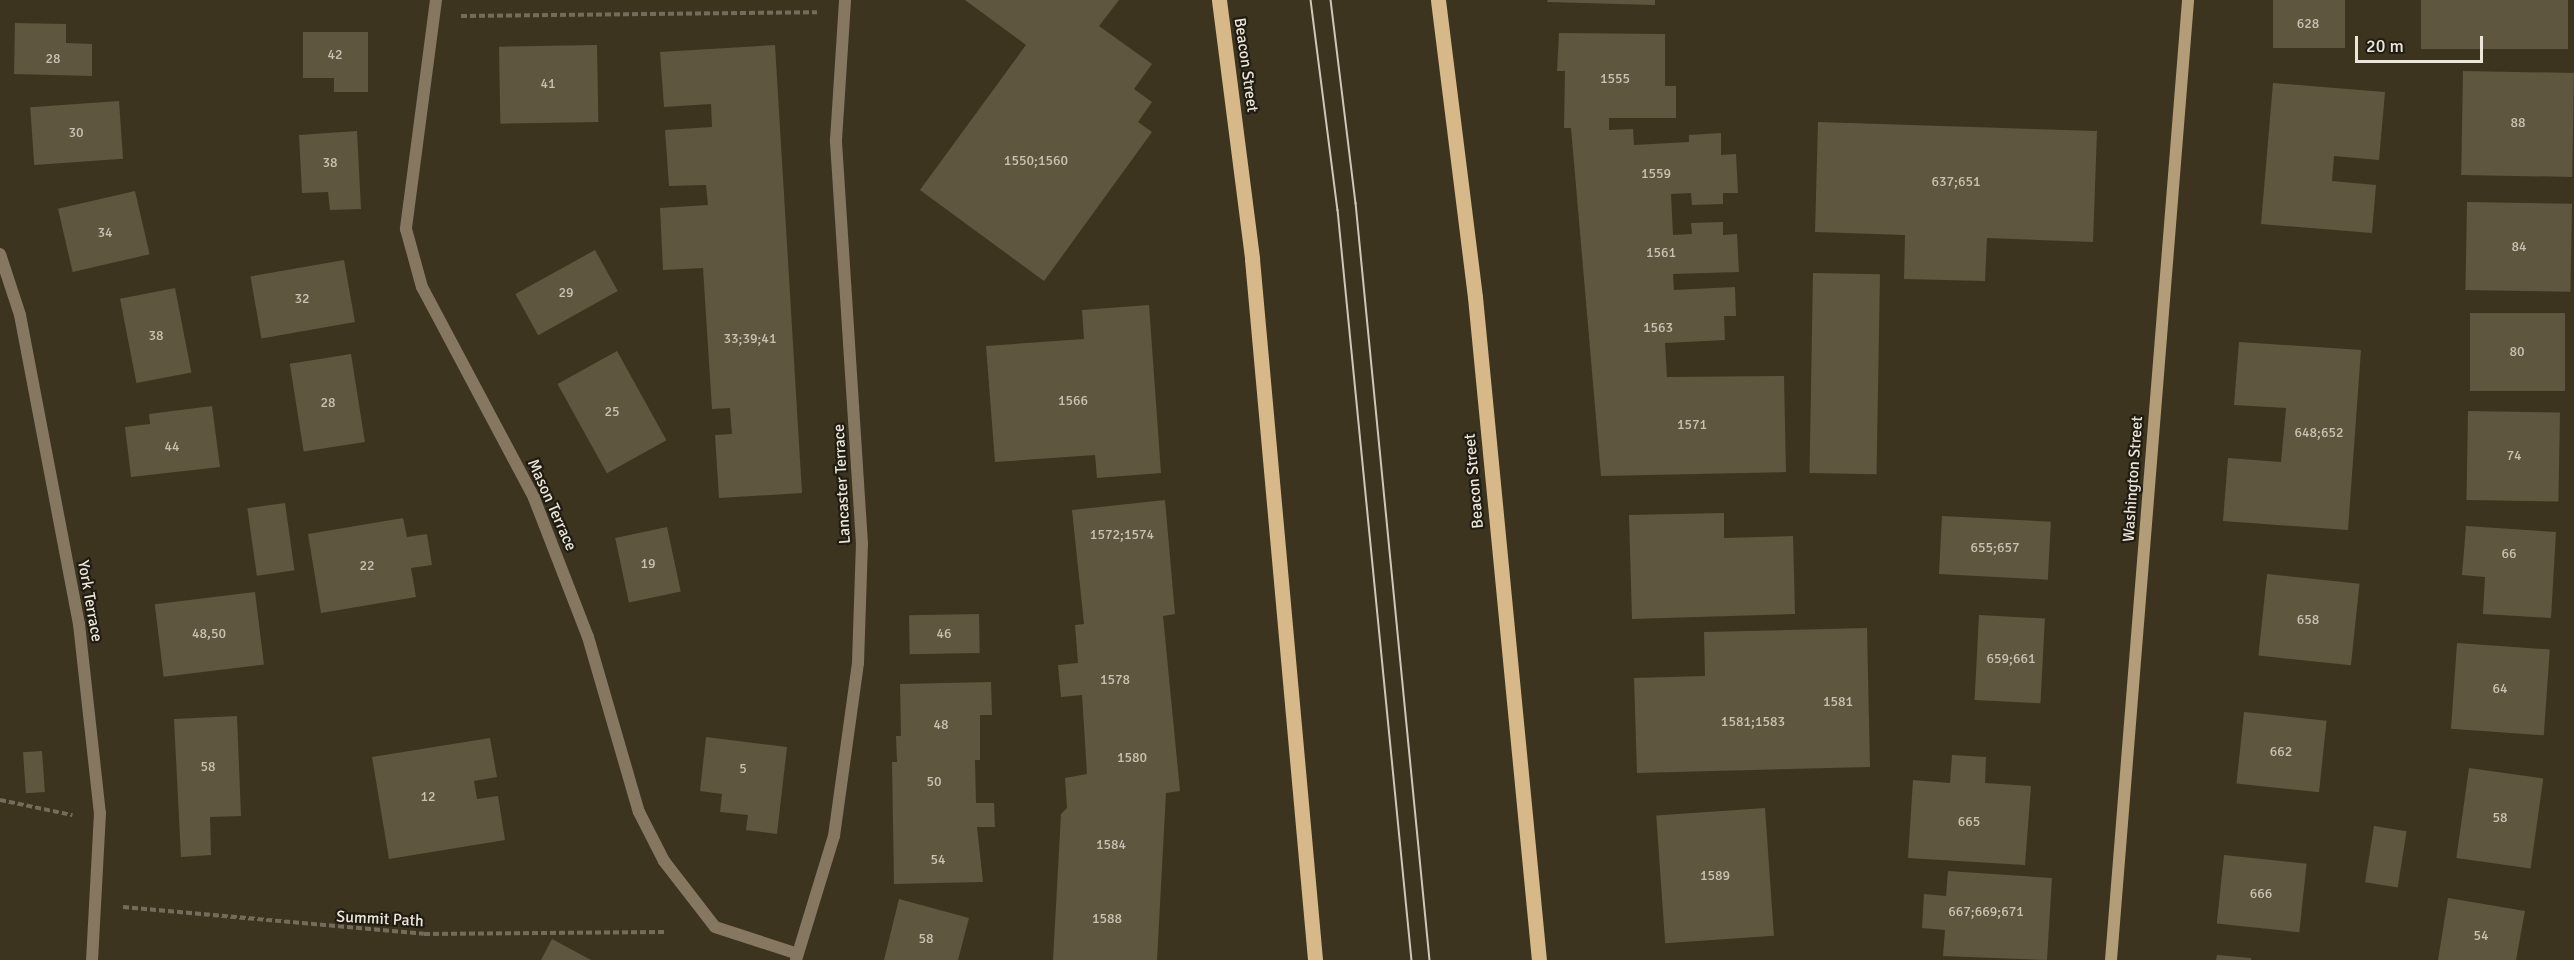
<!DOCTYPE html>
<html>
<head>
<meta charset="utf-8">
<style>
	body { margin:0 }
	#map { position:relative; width:2574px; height:960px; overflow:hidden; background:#3d341f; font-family:Signika,sans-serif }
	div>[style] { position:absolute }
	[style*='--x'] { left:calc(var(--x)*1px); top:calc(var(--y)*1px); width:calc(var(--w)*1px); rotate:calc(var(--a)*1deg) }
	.building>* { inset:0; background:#5f563f; transform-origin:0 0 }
	.path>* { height:4px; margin-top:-2px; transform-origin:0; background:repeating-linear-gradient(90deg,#746c5a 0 6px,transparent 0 9px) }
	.minor>* { height:12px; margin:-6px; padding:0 6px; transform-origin:6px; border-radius:6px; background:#867761 }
	.secondary>* { height:12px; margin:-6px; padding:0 6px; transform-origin:6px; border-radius:6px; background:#b39c78 }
	.primary>* { height:15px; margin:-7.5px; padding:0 7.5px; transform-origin:7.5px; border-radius:7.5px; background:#d6b889 }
	.tram>* { height:1.5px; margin:-0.75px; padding:0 0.75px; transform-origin:0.75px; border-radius:0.75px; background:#cfc8ba }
	span { translate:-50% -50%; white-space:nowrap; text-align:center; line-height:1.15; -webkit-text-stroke:4.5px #201c13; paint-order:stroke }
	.number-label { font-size:14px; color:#c9c2b2 }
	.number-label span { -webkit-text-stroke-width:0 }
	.street-label { font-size:16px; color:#ece6d9 }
	.scale { position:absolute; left:2355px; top:36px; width:128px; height:27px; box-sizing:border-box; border:3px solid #ece6d9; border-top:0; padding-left:8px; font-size:18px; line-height:21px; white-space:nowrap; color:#ece6d9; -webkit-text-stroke:4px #201c13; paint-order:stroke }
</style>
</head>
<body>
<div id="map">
	<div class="building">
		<div style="clip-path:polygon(965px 0,1119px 0,1099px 26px,1152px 64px,1134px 89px,1152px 102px,1138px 122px,1152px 132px,1044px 281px,920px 190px,1026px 45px)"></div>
		<div style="clip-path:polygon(1548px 0,1655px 0,1655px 5px,1547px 2px)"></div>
		<div style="left:2273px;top:0;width:72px;height:48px"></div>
		<div style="left:2421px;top:0;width:147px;height:49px"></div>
		<div style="clip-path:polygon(15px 23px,66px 24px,66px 43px,92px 44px,92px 76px,14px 74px)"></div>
		<div style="clip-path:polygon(303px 32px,368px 32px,368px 92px,334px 92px,334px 78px,303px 78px)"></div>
		<div style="clip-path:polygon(1559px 33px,1665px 34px,1665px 86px,1676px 86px,1676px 118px,1609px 118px,1609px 130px,1633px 129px,1634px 145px,1689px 142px,1689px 135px,1721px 133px,1721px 155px,1736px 154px,1738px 193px,1723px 193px,1723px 204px,1692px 205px,1691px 193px,1671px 194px,1673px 235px,1692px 234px,1691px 223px,1723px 222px,1723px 235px,1737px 234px,1739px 272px,1673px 274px,1674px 290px,1735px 287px,1736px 316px,1724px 316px,1725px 340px,1665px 343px,1667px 377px,1784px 376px,1786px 472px,1601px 476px,1571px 128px,1564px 128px,1565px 71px,1557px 71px)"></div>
		<div style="left:597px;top:45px;width:77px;height:98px;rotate:89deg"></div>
		<div style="clip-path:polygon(775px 45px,802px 493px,719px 498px,715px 435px,732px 434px,730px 408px,712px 409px,703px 268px,663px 270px,660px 208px,708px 205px,706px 185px,669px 186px,665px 130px,712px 127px,711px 104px,664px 107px,660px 52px)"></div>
		<div style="left:2463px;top:71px;width:111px;height:104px;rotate:1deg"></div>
		<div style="clip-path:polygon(2273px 83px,2385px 92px,2379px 160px,2334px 156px,2332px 181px,2376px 185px,2372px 233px,2261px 224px)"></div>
		<div style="left:119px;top:101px;width:58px;height:89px;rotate:86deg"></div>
		<div style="clip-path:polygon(1818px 122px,2097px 131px,2093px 242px,1987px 238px,1985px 281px,1904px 279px,1905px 235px,1815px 232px)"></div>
		<div style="clip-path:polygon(357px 131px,361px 209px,330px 210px,328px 192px,302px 193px,299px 135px)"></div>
		<div style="left:135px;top:191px;width:65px;height:79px;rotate:77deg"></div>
		<div style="left:2467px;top:202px;width:105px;height:88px;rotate:1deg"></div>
		<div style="left:595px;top:250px;width:47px;height:91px;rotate:61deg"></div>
		<div style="left:344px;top:260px;width:63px;height:95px;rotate:80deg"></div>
		<div style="left:1813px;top:273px;width:67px;height:200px;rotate:1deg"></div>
		<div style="left:175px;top:288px;width:86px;height:56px;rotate:79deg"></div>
		<div style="clip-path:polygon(1149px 305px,1161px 473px,1097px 478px,1095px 455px,995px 462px,986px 346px,1084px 339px,1082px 310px)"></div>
		<div style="left:2470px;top:313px;width:95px;height:78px"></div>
		<div style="clip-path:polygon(2239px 342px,2361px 350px,2348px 530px,2223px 521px,2228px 458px,2281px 462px,2286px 408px,2234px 405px)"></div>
		<div style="left:617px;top:351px;width:102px;height:68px;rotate:61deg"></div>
		<div style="left:351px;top:354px;width:89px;height:62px;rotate:81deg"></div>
		<div style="clip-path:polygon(212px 406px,220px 467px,131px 477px,125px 427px,150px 424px,149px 414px)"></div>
		<div style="left:2468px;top:411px;width:92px;height:89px;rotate:1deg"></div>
		<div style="clip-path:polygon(1165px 500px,1175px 614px,1163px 616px,1180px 791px,1166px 793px,1157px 960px,1053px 960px,1061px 814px,1067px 808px,1065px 778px,1087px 774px,1082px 695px,1061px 697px,1058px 665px,1078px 663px,1075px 625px,1084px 624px,1072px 510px)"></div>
		<div style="left:285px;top:503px;width:68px;height:38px;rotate:82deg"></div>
		<div style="clip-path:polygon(1724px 513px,1724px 538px,1793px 536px,1795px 614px,1632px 619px,1629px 515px)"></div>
		<div style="left:1942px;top:516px;width:109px;height:58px;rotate:3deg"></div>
		<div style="clip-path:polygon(403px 518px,407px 537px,427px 534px,432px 565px,411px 568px,416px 597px,321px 613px,308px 534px)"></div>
		<div style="clip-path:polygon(2466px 526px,2556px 532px,2551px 618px,2483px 614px,2485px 577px,2462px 575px)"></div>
		<div style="left:667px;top:527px;width:66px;height:53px;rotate:78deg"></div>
		<div style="left:2267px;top:574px;width:93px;height:82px;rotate:6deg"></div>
		<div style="left:255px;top:592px;width:73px;height:101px;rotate:83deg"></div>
		<div style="left:979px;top:614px;width:39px;height:70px;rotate:89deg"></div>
		<div style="left:1979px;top:615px;width:66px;height:85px;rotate:3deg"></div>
		<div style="clip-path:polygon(1867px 628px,1870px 767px,1637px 773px,1634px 678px,1705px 676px,1704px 632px)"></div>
		<div style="left:2457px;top:643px;width:93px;height:86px;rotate:4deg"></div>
		<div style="clip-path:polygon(991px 682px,992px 715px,980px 715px,980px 760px,975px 760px,976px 803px,994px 803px,995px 827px,977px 827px,983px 882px,894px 884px,892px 762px,897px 762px,896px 736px,901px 736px,900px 684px)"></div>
		<div style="left:2244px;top:712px;width:83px;height:72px;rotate:6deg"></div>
		<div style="clip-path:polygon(237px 716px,241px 816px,210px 817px,211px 855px,181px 857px,174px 719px)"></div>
		<div style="clip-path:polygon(706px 737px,787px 747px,777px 834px,746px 830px,748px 815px,720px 812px,722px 794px,700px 791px)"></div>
		<div style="clip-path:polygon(490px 738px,497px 777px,474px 781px,477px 799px,498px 796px,505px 840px,389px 859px,372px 757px)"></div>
		<div style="left:42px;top:751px;width:41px;height:19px;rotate:86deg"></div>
		<div style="clip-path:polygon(1952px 755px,1986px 757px,1985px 783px,2031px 786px,2025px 865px,1908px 858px,1913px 780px,1950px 783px)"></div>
		<div style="left:2469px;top:768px;width:75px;height:91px;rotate:8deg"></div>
		<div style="left:1765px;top:808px;width:128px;height:109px;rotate:86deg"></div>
		<div style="left:2374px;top:826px;width:33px;height:57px;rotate:9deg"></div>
		<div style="left:2224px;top:855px;width:83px;height:69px;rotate:6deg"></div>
		<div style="clip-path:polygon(1948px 871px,2052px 878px,2047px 960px,1943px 956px,1945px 930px,1922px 928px,1924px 894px,1946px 896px)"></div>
		<div style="clip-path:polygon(2448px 898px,2525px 911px,2516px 960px,2438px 960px)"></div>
		<div style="clip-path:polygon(899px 899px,969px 918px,958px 960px,884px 960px)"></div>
		<div style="clip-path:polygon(552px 939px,591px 960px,541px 960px)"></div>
		<div style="clip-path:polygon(2217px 955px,2251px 958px,2251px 960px,2216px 960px)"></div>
	</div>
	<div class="path">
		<div style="--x:461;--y:16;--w:356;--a:-0.6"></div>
		<div style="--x:0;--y:800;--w:74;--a:11.8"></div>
		<div style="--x:123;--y:907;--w:302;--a:5.1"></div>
		<div style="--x:424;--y:934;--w:241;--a:-0.5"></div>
	</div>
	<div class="minor">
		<div style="--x:436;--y:0;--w:231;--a:97.5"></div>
		<div style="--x:406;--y:229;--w:60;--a:74.6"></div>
		<div style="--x:422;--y:287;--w:239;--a:62"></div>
		<div style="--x:534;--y:498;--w:149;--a:68.8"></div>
		<div style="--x:588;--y:637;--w:182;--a:73.8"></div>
		<div style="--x:639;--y:812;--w:55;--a:63"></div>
		<div style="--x:664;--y:861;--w:83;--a:52.3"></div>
		<div style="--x:715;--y:927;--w:87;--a:18"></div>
		<div style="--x:0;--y:254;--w:64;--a:71.8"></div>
		<div style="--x:20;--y:315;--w:315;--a:79.2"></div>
		<div style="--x:79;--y:624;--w:190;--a:83.7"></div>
		<div style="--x:100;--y:813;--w:147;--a:93.1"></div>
		<div style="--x:796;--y:960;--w:130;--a:-73"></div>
		<div style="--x:834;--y:836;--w:175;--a:-82.1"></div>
		<div style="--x:858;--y:663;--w:119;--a:-88.1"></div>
		<div style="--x:862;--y:544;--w:405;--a:-93.7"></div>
		<div style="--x:836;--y:140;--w:140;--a:-86.3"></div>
	</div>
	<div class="secondary">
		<div style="--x:2111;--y:960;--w:963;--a:-85.41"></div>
	</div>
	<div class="primary">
		<div style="--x:1219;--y:0;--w:261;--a:82.7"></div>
		<div style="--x:1252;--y:259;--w:704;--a:84.86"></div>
		<div style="--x:1438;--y:0;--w:299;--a:82.9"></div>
		<div style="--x:1475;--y:297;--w:666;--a:84.49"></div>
	</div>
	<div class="tram">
		<div style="--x:1311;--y:0;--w:212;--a:82.7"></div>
		<div style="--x:1338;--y:210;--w:754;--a:84.37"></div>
		<div style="--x:1331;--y:0;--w:205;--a:83"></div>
		<div style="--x:1356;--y:203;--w:761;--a:84.42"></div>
	</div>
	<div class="number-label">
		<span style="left:2308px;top:24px">628</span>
		<span style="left:335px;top:55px">42</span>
		<span style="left:53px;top:59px">28</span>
		<span style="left:1615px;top:79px">1555</span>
		<span style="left:548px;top:84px">41</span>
		<span style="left:2518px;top:123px">88</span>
		<span style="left:76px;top:133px">30</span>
		<span style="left:1036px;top:161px">1550;1560</span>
		<span style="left:330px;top:163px">38</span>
		<span style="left:1656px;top:174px">1559</span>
		<span style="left:1956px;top:182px">637;651</span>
		<span style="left:105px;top:233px">34</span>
		<span style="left:2519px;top:247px">84</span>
		<span style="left:1661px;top:253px">1561</span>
		<span style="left:566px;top:293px">29</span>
		<span style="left:302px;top:299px">32</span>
		<span style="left:1658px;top:328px">1563</span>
		<span style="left:156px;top:336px">38</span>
		<span style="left:750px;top:339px">33;39;41</span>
		<span style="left:2517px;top:352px">80</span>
		<span style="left:1073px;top:401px">1566</span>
		<span style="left:328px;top:403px">28</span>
		<span style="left:612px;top:412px">25</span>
		<span style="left:1692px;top:425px">1571</span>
		<span style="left:2319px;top:433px">648;652</span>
		<span style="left:172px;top:447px">44</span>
		<span style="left:2514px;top:456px">74</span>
		<span style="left:1122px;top:535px">1572;1574</span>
		<span style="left:1995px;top:548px">655;657</span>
		<span style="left:2509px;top:554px">66</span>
		<span style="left:648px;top:564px">19</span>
		<span style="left:367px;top:566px">22</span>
		<span style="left:2308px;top:620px">658</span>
		<span style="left:209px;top:634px">48,50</span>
		<span style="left:944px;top:634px">46</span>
		<span style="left:2011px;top:659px">659;661</span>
		<span style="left:1115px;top:680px">1578</span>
		<span style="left:2500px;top:689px">64</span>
		<span style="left:1838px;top:702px">1581</span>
		<span style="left:1753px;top:722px">1581;1583</span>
		<span style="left:941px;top:725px">48</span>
		<span style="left:2281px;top:752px">662</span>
		<span style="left:1132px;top:758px">1580</span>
		<span style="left:208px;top:767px">58</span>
		<span style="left:743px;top:769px">5</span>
		<span style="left:934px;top:782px">50</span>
		<span style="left:428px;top:797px">12</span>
		<span style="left:2500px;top:818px">58</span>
		<span style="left:1969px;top:822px">665</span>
		<span style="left:1111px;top:845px">1584</span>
		<span style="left:938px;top:860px">54</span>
		<span style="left:1715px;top:876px">1589</span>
		<span style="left:2261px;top:894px">666</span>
		<span style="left:1986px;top:912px">667;669;671</span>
		<span style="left:1107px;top:919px">1588</span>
		<span style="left:2481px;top:936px">54</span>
		<span style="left:926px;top:939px">58</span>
	</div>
	<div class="street-label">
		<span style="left:1246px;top:65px;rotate:82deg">Beacon Street</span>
		<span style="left:2133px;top:479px;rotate:-86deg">Washington Street</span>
		<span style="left:1474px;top:481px;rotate:-95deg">Beacon Street</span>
		<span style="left:842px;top:484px;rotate:-93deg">Lancaster Terrace</span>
		<span style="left:552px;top:505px;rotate:66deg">Mason Terrace</span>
		<span style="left:90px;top:601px;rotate:80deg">York Terrace</span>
		<span style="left:380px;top:919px;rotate:3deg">Summit Path</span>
	</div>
	<div class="scale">20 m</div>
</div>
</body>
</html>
